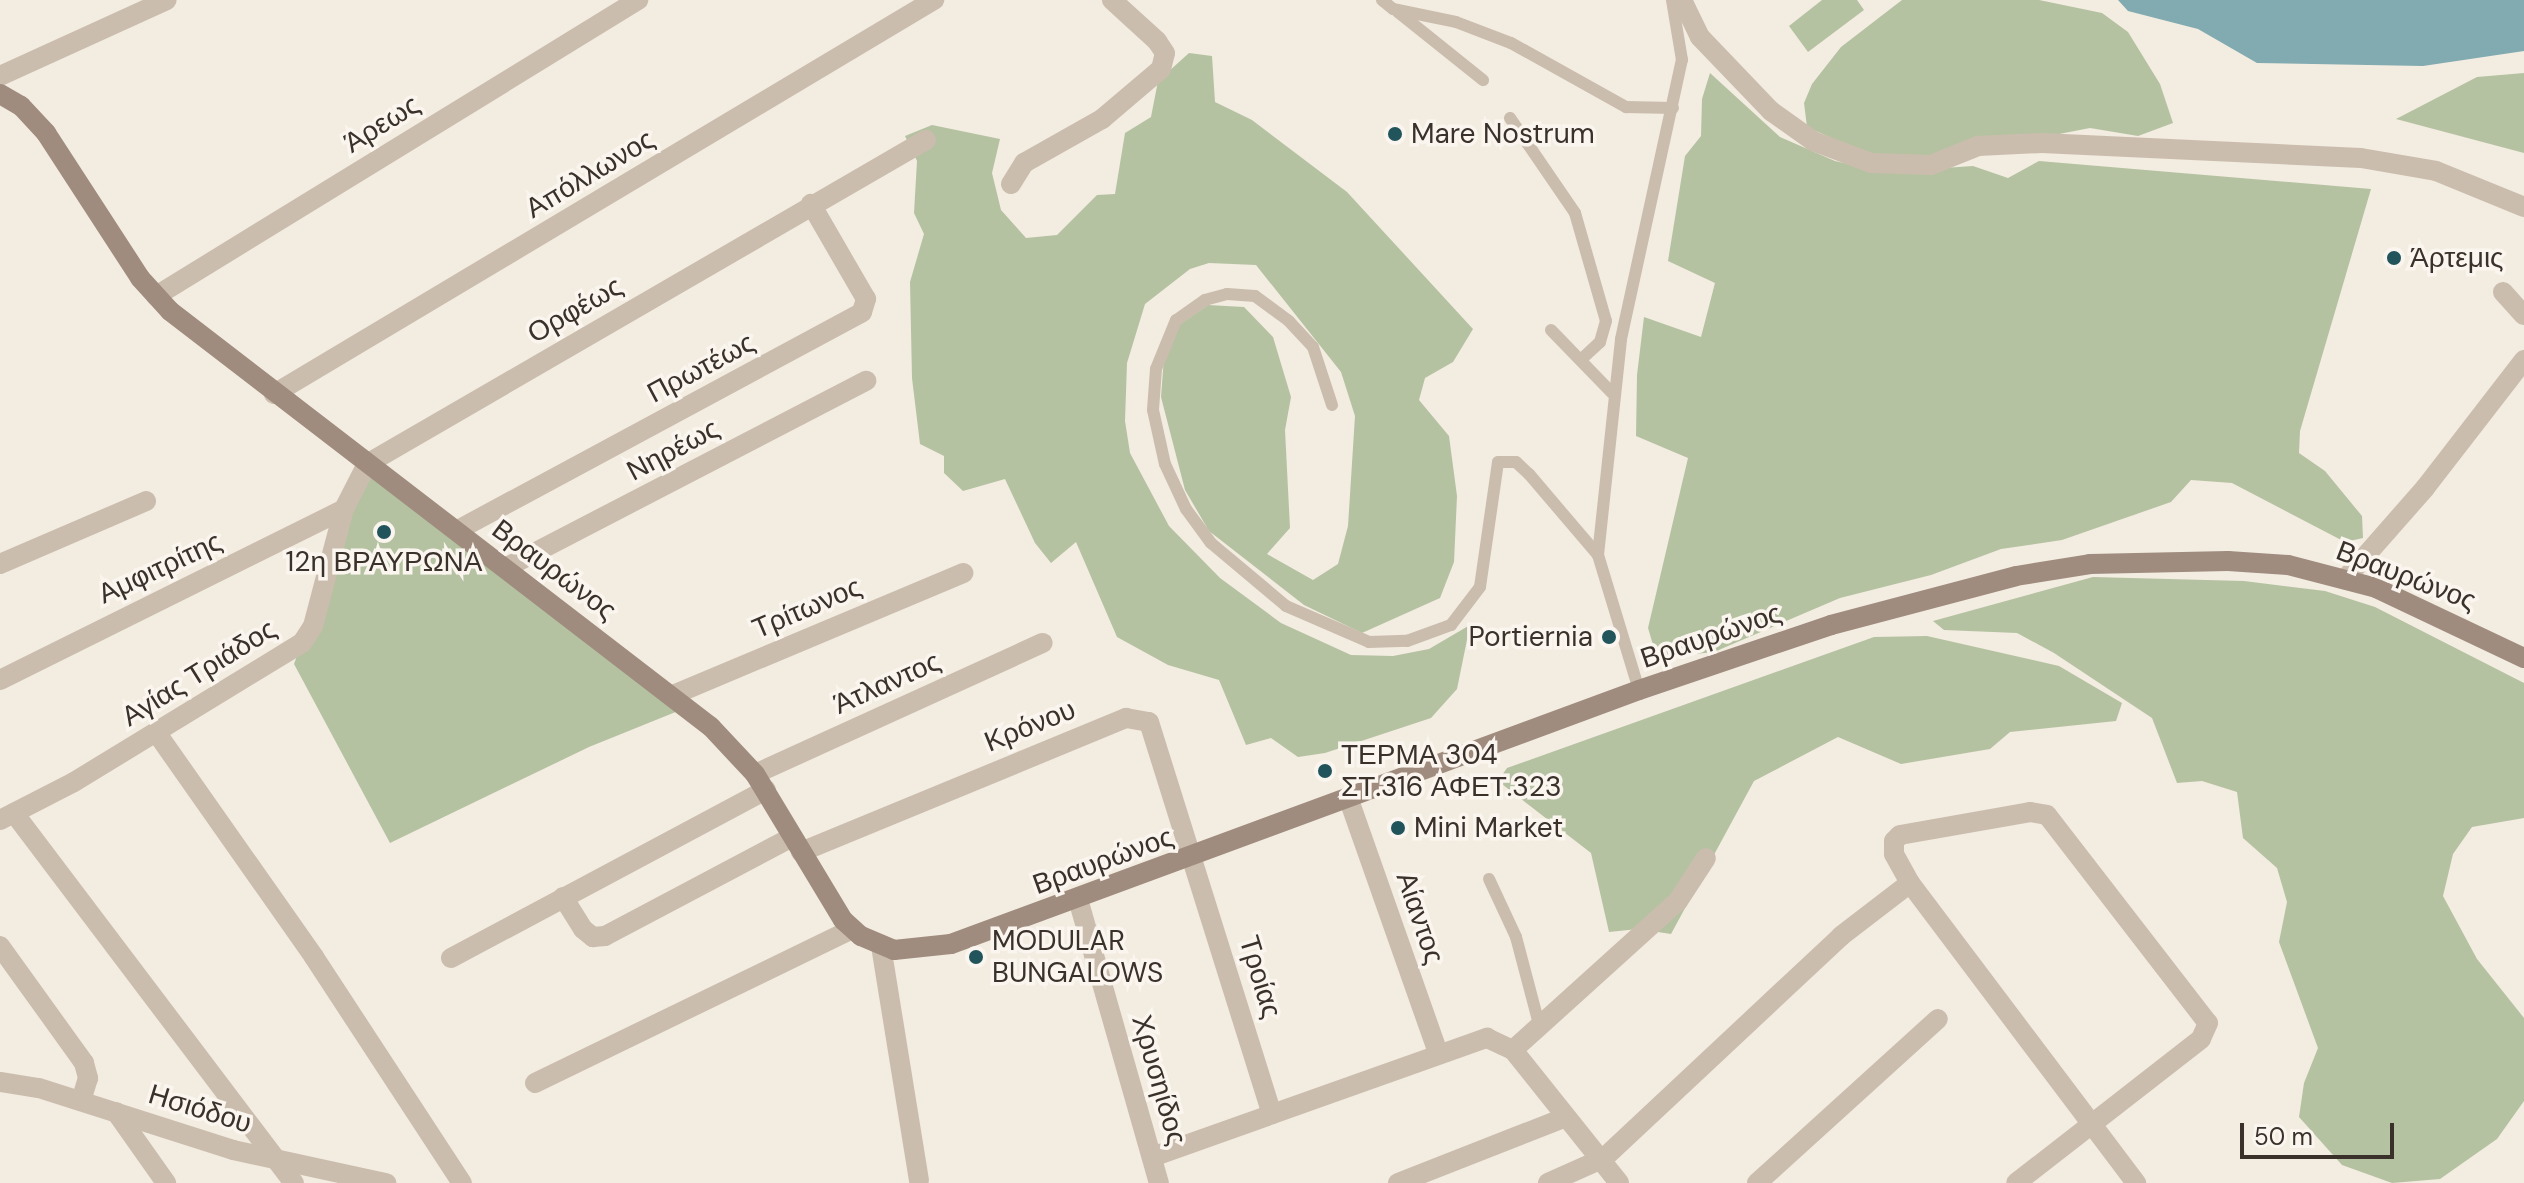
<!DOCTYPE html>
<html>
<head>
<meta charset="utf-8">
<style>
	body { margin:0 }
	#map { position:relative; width:2524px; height:1183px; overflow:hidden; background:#f3ece1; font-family:"DM Sans",sans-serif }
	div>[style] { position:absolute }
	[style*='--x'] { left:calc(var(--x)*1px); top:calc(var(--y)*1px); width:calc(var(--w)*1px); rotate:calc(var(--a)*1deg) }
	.green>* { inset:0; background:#b5c2a1 }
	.water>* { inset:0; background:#81abb0 }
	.lane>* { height:12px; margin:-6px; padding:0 6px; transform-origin:6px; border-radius:6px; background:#cbbdad }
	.street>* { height:20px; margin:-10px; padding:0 10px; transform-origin:10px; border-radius:10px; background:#cbbdad }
	.secondary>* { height:20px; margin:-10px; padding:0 10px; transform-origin:10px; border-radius:10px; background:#9f8c7e }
	.dots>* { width:22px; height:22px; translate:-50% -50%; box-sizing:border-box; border:4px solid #faf5ee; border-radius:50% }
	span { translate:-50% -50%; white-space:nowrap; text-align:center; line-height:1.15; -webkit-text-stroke:7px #faf5ee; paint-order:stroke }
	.street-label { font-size:28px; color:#3a312b }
	.poi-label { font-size:28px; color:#3a312b }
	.left { translate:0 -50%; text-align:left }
	.right { translate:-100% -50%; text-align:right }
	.scale { position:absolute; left:2240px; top:1123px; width:154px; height:36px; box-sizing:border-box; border:4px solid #3a312b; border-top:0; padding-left:10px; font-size:24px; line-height:28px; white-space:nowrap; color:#3a312b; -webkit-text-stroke:6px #faf5ee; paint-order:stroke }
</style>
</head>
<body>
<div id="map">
	<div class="green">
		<div style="clip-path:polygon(1822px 0,1857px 0,1864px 10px,1808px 52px,1789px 26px)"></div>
		<div style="clip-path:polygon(1902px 0,2039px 0,2102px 13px,2128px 32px,2160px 84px,2173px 123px,2138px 136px,2090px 128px,1931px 159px,1876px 158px,1807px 127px,1804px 103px,1812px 84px,1841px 47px)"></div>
		<div style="clip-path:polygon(1189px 53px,1212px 56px,1215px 102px,1252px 120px,1347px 192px,1473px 329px,1453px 362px,1425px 378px,1419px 400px,1449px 436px,1457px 496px,1454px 562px,1440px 598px,1362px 633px,1304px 605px,1209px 531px,1185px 490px,1161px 397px,1164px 357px,1179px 325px,1208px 305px,1244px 307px,1273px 337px,1291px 397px,1285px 430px,1290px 528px,1267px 554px,1313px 580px,1338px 564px,1348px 526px,1355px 416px,1341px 372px,1256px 265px,1209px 263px,1190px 269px,1145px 304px,1127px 363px,1125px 421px,1130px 453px,1169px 526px,1220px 578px,1281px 623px,1351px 655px,1393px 656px,1429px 649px,1470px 625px,1457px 689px,1431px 718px,1325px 753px,1298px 757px,1271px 738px,1246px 745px,1219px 680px,1168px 665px,1117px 637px,1076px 542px,1051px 563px,1035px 543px,1005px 479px,963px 491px,944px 473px,944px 456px,920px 444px,912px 378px,910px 282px,924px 234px,914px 213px,917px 161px,905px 136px,932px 125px,1000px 139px,992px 173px,1001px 210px,1026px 238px,1057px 235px,1097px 195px,1115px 194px,1125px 133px,1151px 117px,1158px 81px)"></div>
		<div style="clip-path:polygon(1710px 73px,1780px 137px,1835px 161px,1883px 172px,1973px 166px,2008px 178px,2039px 161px,2371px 189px,2300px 431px,2299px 453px,2325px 471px,2362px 516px,2363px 538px,2345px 542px,2232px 483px,2191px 480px,2171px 502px,2062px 540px,2001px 549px,1931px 575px,1840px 598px,1714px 652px,1657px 658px,1648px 628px,1688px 458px,1636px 436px,1637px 375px,1644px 317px,1701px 337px,1715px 283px,1668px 261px,1685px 156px,1701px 136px,1702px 99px)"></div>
		<div style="clip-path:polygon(2524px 73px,2524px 153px,2396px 119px,2477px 77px)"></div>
		<div style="clip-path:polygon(367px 464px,688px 707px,589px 747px,390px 843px,294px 664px)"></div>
		<div style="clip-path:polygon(2093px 577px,2244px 581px,2325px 591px,2375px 607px,2524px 683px,2524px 818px,2472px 827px,2453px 854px,2443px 896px,2477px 959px,2524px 1018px,2524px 1101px,2497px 1139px,2440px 1179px,2392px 1183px,2342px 1165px,2299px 1117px,2304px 1083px,2318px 1048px,2279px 942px,2287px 902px,2277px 868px,2243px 838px,2237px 792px,2202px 781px,2177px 783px,2152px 718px,2054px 653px,2017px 633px,1944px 630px,1933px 621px)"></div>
		<div style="clip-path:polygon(1927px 636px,2059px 666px,2122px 703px,2116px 721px,2010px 732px,1990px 749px,1901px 764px,1838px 737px,1754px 781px,1671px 934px,1638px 929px,1609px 932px,1591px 853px,1498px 781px,1507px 768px,1874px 637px)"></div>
	</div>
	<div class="water">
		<div style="clip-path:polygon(2118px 0,2524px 0,2524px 51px,2423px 66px,2257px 63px,2198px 29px,2128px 11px)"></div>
	</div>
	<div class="lane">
		<div style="--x:1382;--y:0;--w:14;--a:39"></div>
		<div style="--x:1393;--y:9;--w:64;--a:11.7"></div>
		<div style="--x:1456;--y:22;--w:59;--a:20.9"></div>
		<div style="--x:1511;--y:43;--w:132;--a:29.1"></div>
		<div style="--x:1626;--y:107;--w:47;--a:1.2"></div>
		<div style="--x:1398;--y:12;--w:109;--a:38.7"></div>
		<div style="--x:1510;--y:118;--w:115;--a:55.6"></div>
		<div style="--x:1575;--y:213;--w:112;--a:74"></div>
		<div style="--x:1606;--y:321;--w:22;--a:106"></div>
		<div style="--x:1600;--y:342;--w:26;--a:137"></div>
		<div style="--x:1551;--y:330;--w:88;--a:45.9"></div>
		<div style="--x:1332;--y:405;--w:61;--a:-108.1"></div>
		<div style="--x:1313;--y:347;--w:35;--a:-133"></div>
		<div style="--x:1289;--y:321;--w:42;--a:-143.7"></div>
		<div style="--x:1255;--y:296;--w:28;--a:-176"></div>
		<div style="--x:1227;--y:294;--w:23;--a:165"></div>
		<div style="--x:1205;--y:300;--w:35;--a:145"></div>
		<div style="--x:1176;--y:320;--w:53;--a:112.2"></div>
		<div style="--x:1156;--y:369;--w:41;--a:94.2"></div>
		<div style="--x:1153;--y:410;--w:55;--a:77.5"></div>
		<div style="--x:1165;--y:464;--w:50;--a:65"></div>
		<div style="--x:1186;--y:509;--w:42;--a:53.7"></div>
		<div style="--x:1211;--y:543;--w:98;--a:40"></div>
		<div style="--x:1286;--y:606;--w:90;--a:23.4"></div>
		<div style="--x:1369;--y:642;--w:38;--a:-2"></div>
		<div style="--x:1407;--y:641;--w:47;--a:-20"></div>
		<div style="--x:1451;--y:625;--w:48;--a:-52.7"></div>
		<div style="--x:1480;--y:587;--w:126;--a:-81.8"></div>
		<div style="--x:1498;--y:462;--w:18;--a:0"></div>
		<div style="--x:1516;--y:462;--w:18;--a:43"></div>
		<div style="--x:1529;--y:474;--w:106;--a:49.6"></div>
		<div style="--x:1639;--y:690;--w:141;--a:-106.9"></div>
		<div style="--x:1598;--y:555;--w:217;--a:-83.9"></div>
		<div style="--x:1621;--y:339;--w:286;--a:-77.7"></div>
		<div style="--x:1682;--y:60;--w:61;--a:-99.5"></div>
		<div style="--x:1489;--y:879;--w:64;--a:65"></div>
		<div style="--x:1516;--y:937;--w:90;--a:75.2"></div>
	</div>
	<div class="street">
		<div style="--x:1682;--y:0;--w:41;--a:64.1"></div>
		<div style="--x:1700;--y:37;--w:103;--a:46.2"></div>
		<div style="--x:1771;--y:111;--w:52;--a:35.5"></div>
		<div style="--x:1813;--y:141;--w:62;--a:20.8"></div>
		<div style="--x:1871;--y:163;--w:60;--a:1.9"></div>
		<div style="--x:1931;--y:165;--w:51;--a:-22"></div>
		<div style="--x:1978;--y:146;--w:64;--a:-2.7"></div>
		<div style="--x:2042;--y:143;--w:319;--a:2.7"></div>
		<div style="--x:2361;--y:158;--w:76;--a:9.8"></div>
		<div style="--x:2436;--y:171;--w:95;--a:22.2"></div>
		<div style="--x:0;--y:76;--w:183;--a:-24.5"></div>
		<div style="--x:1011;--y:184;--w:25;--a:-58"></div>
		<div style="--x:1024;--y:163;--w:90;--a:-29.4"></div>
		<div style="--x:1102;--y:119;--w:77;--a:-40.3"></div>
		<div style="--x:1161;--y:69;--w:16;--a:-76"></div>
		<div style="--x:1165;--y:53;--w:14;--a:-124"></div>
		<div style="--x:1157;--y:41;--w:61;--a:-137.7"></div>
		<div style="--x:2503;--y:292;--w:31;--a:48"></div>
		<div style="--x:156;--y:296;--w:566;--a:-31.55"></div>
		<div style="--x:274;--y:394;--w:769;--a:-30.84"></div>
		<div style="--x:456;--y:531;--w:461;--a:-28.3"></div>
		<div style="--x:862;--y:312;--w:14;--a:-73"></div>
		<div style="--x:866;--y:299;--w:110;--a:-120.1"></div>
		<div style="--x:0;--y:564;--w:159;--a:-23.3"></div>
		<div style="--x:505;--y:568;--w:407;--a:-27.4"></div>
		<div style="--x:2346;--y:578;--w:120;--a:-48.7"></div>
		<div style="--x:2425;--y:488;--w:162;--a:-52.3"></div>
		<div style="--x:0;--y:680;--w:384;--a:-26.4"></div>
		<div style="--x:673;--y:695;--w:315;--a:-22.8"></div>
		<div style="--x:156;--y:732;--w:275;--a:54.9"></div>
		<div style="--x:314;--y:957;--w:270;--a:56.8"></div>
		<div style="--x:755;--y:774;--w:316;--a:-24.5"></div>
		<div style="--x:1349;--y:800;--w:268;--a:70.6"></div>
		<div style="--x:14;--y:813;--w:464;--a:52.9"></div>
		<div style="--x:0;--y:820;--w:83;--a:-27.2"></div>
		<div style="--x:74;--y:782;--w:267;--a:-31.4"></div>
		<div style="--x:302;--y:643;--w:20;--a:-57"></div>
		<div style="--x:313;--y:626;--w:121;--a:-75.2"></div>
		<div style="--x:344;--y:509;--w:51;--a:-62.9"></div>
		<div style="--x:367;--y:464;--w:646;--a:-30.1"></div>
		<div style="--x:801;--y:852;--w:352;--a:-22.4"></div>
		<div style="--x:1126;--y:718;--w:23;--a:10"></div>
		<div style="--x:1149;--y:722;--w:411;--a:72.6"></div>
		<div style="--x:1910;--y:883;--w:33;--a:-119"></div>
		<div style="--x:1894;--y:854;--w:13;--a:-90"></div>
		<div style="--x:1894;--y:841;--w:8;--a:-45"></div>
		<div style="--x:1900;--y:835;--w:132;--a:-10"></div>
		<div style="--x:2030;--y:812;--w:17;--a:10"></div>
		<div style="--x:2047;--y:815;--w:263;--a:52.3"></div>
		<div style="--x:2208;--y:1023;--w:17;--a:114"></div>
		<div style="--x:2201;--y:1039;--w:234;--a:142.1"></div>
		<div style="--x:563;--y:897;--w:38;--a:58"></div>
		<div style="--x:583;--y:929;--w:13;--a:39"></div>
		<div style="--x:593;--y:937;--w:12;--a:-5"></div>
		<div style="--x:605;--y:936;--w:212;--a:-27.9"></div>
		<div style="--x:1078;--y:899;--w:295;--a:74.1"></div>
		<div style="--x:0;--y:946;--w:144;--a:54.3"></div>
		<div style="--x:84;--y:1063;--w:16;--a:75"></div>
		<div style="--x:88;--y:1078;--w:24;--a:107"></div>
		<div style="--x:881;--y:946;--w:237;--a:80.8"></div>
		<div style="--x:451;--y:958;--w:357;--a:-28.1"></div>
		<div style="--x:1513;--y:1050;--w:222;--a:-42.1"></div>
		<div style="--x:1678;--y:901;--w:51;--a:-56.9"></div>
		<div style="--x:0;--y:1082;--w:39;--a:9"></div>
		<div style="--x:39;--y:1088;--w:204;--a:17.7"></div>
		<div style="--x:233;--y:1150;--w:157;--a:12.2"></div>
		<div style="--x:535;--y:1083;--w:352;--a:-25.9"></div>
		<div style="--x:116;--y:1112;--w:87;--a:54.8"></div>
		<div style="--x:1152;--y:1157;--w:356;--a:-19.6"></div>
		<div style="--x:1487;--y:1038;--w:29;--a:25"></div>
		<div style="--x:1513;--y:1050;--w:170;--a:51.4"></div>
		<div style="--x:1398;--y:1183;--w:178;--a:-21.4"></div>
		<div style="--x:1548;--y:1183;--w:61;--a:-24.1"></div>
		<div style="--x:1604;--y:1158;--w:325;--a:-43.1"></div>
		<div style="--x:1841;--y:936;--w:87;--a:-37.5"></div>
		<div style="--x:1910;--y:883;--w:376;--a:53"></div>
		<div style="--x:1757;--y:1183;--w:244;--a:-42.2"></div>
	</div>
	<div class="secondary">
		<div style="--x:0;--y:94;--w:24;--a:30"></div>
		<div style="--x:21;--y:106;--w:37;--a:47"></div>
		<div style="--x:46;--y:133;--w:173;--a:57"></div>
		<div style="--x:140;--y:278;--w:45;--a:47.7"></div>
		<div style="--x:170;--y:311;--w:682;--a:37.56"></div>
		<div style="--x:711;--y:727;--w:64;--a:46.9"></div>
		<div style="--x:755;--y:774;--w:170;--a:58.9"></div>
		<div style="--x:843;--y:920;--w:24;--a:42"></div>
		<div style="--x:861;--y:936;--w:36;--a:23"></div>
		<div style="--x:894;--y:950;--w:57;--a:-6"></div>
		<div style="--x:951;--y:944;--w:733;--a:-20.26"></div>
		<div style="--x:1639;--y:690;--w:203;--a:-18.7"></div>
		<div style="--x:1831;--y:625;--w:191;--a:-14.8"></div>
		<div style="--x:2016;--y:576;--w:75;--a:-9.2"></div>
		<div style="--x:2090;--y:564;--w:138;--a:-1.2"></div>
		<div style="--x:2228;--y:561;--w:60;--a:3.8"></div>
		<div style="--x:2288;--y:565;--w:91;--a:14.6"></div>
		<div style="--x:2376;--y:588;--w:164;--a:25.3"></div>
	</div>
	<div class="dots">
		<div style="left:1395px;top:134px;background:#21545b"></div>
		<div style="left:2394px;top:258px;background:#21545b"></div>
		<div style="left:384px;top:532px;background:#21545b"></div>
		<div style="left:1609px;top:637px;background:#21545b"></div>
		<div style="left:1325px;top:771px;background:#21545b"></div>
		<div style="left:1398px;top:828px;background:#21545b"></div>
		<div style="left:976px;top:957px;background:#21545b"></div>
	</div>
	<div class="street-label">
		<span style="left:382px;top:124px;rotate:-32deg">Άρεως</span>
		<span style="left:590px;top:174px;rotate:-31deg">Απόλλωνος</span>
		<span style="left:575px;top:310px;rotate:-30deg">Ορφέως</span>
		<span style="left:701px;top:368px;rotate:-28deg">Πρωτέως</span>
		<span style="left:673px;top:450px;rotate:-28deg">Νηρέως</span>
		<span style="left:160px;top:568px;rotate:-25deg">Αμφιτρίτης</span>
		<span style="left:554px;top:570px;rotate:37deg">Βραυρώνος</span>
		<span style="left:2406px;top:576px;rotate:21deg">Βραυρώνος</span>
		<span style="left:807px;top:608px;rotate:-23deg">Τρίτωνος</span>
		<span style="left:1711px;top:636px;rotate:-19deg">Βραυρώνος</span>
		<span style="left:199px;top:673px;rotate:-32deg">Αγίας Τριάδος</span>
		<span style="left:887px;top:683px;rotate:-24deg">Άτλαντος</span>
		<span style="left:1030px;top:726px;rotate:-22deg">Κρόνου</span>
		<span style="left:1103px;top:861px;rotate:-20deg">Βραυρώνος</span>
		<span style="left:1420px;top:918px;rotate:71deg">Αίαντος</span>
		<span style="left:1260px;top:977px;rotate:73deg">Τροίας</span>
		<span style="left:1159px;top:1080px;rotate:74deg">Χρυσηίδος</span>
		<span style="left:200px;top:1109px;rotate:17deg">Ησιόδου</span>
	</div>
	<div class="poi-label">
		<span class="left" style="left:1411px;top:134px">Mare Nostrum</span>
		<span class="left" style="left:2410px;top:258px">Άρτεμις</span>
		<span style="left:384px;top:562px">12η ΒΡΑΥΡΩΝΑ</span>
		<span class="right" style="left:1593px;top:637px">Portiernia</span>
		<span class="left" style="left:1341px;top:771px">ΤΕΡΜΑ 304<br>ΣΤ.316 ΑΦΕΤ.323</span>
		<span class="left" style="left:1414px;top:828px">Mini Market</span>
		<span class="left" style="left:992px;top:957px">MODULAR<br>BUNGALOWS</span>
	</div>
	<div class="scale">50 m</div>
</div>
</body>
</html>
